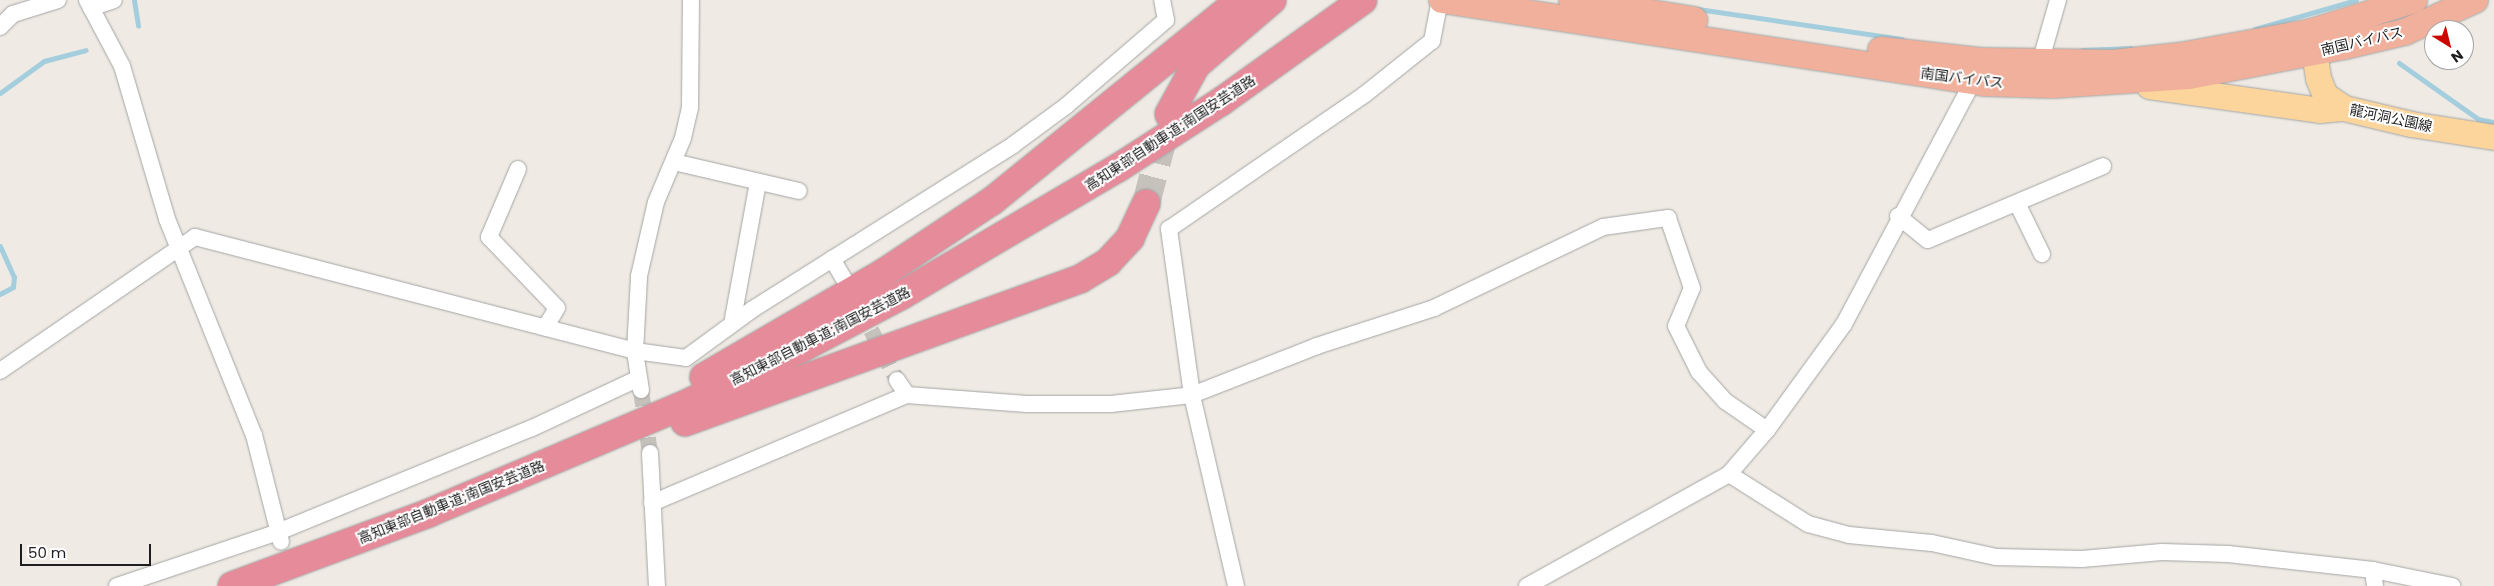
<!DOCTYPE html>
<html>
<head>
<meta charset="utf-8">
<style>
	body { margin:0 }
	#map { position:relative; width:2494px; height:586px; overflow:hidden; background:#efebe4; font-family:Poppins,"Noto Sans JP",sans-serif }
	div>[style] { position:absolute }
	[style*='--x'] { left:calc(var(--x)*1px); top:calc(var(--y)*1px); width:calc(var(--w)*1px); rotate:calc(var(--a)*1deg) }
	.stream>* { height:5px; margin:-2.5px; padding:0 2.5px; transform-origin:2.5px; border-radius:2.5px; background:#a4cedd }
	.minor-tunnel>* { height:16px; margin-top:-8px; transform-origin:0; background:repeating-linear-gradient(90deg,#c5c2bc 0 16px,transparent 0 24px) }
	.motorway-tunnel>* { height:28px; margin-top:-14px; transform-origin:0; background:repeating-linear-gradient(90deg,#c5c2bc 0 28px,transparent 0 42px) }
	.roads { filter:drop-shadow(0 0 1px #a5a5a5) drop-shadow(0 0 1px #a5a5a5) }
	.minor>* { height:16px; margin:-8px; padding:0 8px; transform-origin:8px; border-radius:8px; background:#fff }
	.primary>* { height:25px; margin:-12.5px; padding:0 12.5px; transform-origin:12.5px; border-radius:12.5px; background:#fcd59c }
	.trunk>* { height:26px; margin:-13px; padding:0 13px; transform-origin:13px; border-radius:13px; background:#f1b09b }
	.motorway>* { height:28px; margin:-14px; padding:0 14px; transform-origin:14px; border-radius:14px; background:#e68b9a }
	span { translate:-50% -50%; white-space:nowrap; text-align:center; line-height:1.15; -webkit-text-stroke:4px #fff; paint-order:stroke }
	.street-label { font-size:14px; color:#1e1e1e }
	.north { position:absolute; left:2424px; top:20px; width:50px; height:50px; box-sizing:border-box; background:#fff; border:1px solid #a5a5a5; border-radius:50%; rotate:144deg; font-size:14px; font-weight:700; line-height:20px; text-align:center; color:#1e1e1e }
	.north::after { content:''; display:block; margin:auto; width:18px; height:22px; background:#cb0500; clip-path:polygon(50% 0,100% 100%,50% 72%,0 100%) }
	.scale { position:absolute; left:20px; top:544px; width:131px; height:22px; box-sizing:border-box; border:2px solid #1e1e1e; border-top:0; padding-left:6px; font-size:15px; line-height:18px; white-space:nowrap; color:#1e1e1e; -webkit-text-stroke:4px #fff; paint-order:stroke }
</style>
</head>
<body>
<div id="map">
	<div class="stream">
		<div style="--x:134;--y:0;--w:26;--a:81"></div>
		<div style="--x:1698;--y:9;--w:206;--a:8.4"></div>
		<div style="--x:2255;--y:29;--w:105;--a:-16"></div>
		<div style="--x:2082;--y:50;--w:49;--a:-2.3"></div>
		<div style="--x:2399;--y:63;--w:97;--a:35.3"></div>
		<div style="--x:2478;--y:119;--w:16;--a:11"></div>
		<div style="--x:0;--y:93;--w:54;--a:-36"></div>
		<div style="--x:44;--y:61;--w:43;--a:-14.7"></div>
		<div style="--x:0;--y:246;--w:34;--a:66"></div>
		<div style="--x:14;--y:277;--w:10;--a:96"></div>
		<div style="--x:13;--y:287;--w:15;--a:152"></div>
	</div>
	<div class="minor-tunnel">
		<div style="--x:860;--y:309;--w:80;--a:62.5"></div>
		<div style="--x:641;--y:390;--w:64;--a:81.9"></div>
	</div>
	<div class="motorway-tunnel">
		<div style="--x:1146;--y:204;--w:84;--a:-75.5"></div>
	</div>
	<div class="roads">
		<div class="minor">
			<div style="--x:87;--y:0;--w:75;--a:62.1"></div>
			<div style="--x:122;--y:66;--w:159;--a:73.6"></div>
			<div style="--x:167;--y:219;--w:233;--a:68.1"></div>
			<div style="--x:254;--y:435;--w:110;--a:75.8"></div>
			<div style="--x:91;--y:8;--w:24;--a:-19"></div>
			<div style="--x:0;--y:27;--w:18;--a:-45"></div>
			<div style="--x:13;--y:14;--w:47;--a:-17.3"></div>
			<div style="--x:2040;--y:63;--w:66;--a:-74.1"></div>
			<div style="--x:674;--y:162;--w:128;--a:13.1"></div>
			<div style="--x:518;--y:169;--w:74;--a:113.1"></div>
			<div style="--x:489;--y:237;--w:98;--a:46.2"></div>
			<div style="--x:557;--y:308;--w:23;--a:121"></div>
			<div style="--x:2017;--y:203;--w:57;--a:63.9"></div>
			<div style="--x:1898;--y:216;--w:38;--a:39"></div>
			<div style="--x:1928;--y:240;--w:190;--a:-22.9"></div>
			<div style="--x:832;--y:259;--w:23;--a:59"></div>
			<div style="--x:732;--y:324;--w:144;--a:-79.6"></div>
			<div style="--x:0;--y:371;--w:237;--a:-34.5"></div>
			<div style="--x:195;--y:237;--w:455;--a:14.5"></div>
			<div style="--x:635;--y:351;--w:51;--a:7.8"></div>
			<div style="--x:686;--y:358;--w:83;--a:-36.2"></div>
			<div style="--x:753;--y:309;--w:307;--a:-32.2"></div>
			<div style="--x:1013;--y:145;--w:66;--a:-36.3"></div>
			<div style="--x:1066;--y:106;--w:132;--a:-40.7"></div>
			<div style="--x:1166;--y:20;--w:20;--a:-101"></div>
			<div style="--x:897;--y:380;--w:18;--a:56"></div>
			<div style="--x:641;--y:390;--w:39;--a:-99"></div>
			<div style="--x:635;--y:351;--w:75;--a:-86.9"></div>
			<div style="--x:639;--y:276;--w:76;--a:-77.1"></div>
			<div style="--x:656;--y:202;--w:69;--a:-67.1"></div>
			<div style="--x:683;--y:138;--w:31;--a:-77"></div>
			<div style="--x:690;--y:108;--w:108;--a:-89.5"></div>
			<div style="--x:650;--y:453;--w:133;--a:87"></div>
			<div style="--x:1729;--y:474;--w:93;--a:32.3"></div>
			<div style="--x:1808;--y:524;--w:42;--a:15"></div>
			<div style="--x:1849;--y:535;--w:83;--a:5.5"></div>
			<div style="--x:1932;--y:543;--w:66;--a:12.3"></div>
			<div style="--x:1996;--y:557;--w:86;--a:1.3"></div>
			<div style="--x:2082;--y:559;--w:80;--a:-5"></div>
			<div style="--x:2162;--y:552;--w:66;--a:1.7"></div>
			<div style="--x:2228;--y:554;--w:146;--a:6.3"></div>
			<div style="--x:2373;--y:570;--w:81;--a:11.4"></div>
			<div style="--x:652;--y:503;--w:277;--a:-23"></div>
			<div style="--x:907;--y:395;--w:120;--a:4.3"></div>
			<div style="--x:1027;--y:404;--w:84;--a:0"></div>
			<div style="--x:1111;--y:404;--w:81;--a:-6.3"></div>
			<div style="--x:1192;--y:395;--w:134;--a:-21.4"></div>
			<div style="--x:1317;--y:346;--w:123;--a:-18"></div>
			<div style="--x:1434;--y:308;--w:187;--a:-25.6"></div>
			<div style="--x:1603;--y:227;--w:66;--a:-7.9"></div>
			<div style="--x:1668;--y:218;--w:74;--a:71.1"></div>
			<div style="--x:1692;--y:288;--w:41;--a:112.8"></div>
			<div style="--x:1676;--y:326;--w:51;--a:63.4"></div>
			<div style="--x:1699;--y:372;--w:39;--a:48"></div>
			<div style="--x:1725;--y:401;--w:51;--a:34.6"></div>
			<div style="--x:2373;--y:570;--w:16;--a:83"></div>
			<div style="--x:117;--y:586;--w:170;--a:-18.5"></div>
			<div style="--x:278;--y:532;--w:274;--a:-22.3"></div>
			<div style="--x:532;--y:428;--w:118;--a:-25"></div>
			<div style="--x:1236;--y:586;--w:196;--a:-103"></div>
			<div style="--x:1192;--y:395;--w:168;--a:-97.9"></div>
			<div style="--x:1169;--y:229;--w:237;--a:-34.5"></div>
			<div style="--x:1364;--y:95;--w:87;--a:-38.5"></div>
			<div style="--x:1432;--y:41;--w:42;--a:-79"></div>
			<div style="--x:1527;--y:586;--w:231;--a:-29"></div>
			<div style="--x:1729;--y:474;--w:58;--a:-49.2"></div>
			<div style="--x:1767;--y:430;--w:131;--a:-54"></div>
			<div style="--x:1844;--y:324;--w:283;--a:-62"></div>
		</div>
		<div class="primary">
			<div style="--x:2311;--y:32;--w:47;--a:81.3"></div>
			<div style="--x:2318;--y:78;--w:18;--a:68"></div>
			<div style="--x:2325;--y:95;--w:23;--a:34"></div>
			<div style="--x:2344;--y:108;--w:69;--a:13.4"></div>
			<div style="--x:2411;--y:124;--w:84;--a:8.9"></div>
			<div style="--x:2149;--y:86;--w:172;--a:8"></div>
			<div style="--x:2319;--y:110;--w:25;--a:-5"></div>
		</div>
		<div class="trunk">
			<div style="--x:1442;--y:0;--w:549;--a:8.69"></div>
			<div style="--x:1985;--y:83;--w:68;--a:1.7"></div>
			<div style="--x:2053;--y:85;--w:136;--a:-3.8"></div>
			<div style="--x:2189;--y:76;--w:159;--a:-10.9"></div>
			<div style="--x:2345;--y:46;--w:62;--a:-13.1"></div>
			<div style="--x:2405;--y:32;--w:77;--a:-24.6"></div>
			<div style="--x:1572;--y:0;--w:124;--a:9.3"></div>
			<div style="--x:1881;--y:50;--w:103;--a:6.2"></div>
			<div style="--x:1983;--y:61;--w:130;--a:0.9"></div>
			<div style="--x:2113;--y:63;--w:72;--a:-6.3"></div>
			<div style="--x:2185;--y:55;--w:128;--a:-10.3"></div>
			<div style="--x:2311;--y:32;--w:108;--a:-17.3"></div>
		</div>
		<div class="motorway">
			<div style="--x:1169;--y:114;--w:56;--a:-61.1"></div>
			<div style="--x:1196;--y:65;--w:100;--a:-40.5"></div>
			<div style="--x:704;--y:377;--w:209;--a:-30.1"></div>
			<div style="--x:885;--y:272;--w:128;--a:-33.6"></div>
			<div style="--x:992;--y:201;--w:319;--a:-39"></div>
			<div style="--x:685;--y:422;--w:420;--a:-19.9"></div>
			<div style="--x:1080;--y:279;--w:33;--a:-31"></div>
			<div style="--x:1108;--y:262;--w:33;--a:-47"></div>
			<div style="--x:1130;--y:238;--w:38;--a:-65"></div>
			<div style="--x:232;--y:586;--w:210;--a:-20.3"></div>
			<div style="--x:429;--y:513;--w:284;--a:-23"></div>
			<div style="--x:690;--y:402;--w:124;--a:-25.7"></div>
			<div style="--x:802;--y:348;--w:113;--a:-27.9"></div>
			<div style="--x:902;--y:295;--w:251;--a:-30.5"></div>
			<div style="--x:1118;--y:168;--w:124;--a:-32.8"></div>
			<div style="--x:1222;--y:101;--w:173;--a:-35.6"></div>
		</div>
	</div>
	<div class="street-label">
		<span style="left:2362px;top:41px;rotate:-13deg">南国バイパス</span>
		<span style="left:1962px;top:78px;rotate:7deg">南国バイパス</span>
		<span style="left:2391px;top:118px;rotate:12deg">龍河洞公園線</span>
		<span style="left:1170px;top:133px;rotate:-33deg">高知東部自動車道;南国安芸道路</span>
		<span style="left:820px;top:336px;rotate:-27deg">高知東部自動車道;南国安芸道路</span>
		<span style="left:451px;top:502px;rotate:-22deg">高知東部自動車道;南国安芸道路</span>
	</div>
	<div class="north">N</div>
	<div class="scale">50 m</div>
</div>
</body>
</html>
